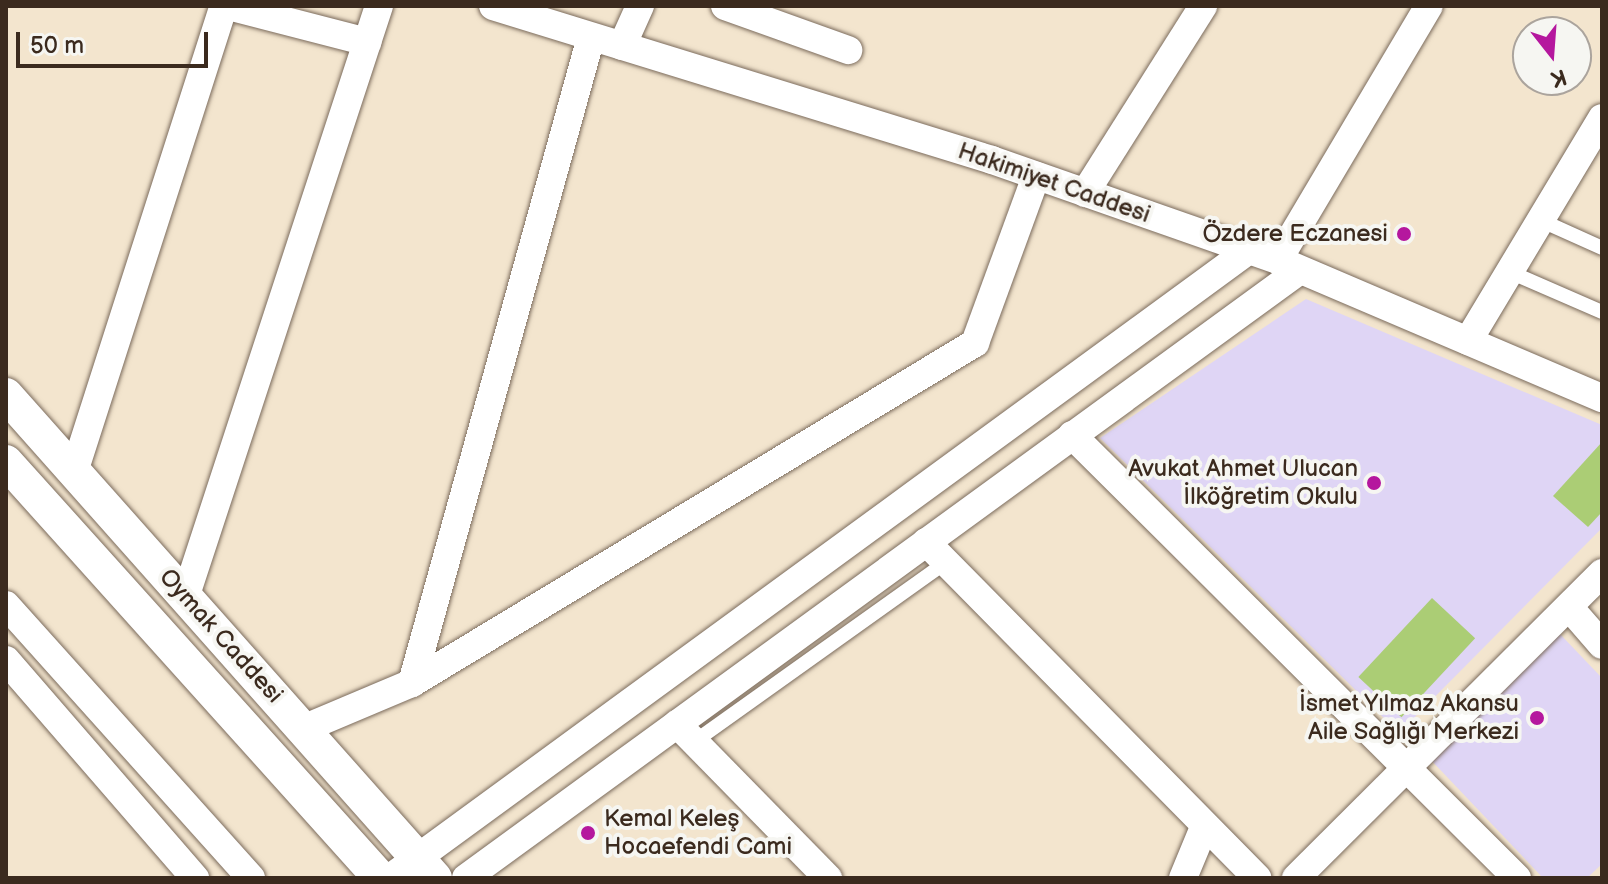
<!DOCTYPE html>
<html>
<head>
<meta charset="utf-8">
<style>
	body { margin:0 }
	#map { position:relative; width:1608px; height:884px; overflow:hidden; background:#f3e5ce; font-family:"Balsamiq Sans",sans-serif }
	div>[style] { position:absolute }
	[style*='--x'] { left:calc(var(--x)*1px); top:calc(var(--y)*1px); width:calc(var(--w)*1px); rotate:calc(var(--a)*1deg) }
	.built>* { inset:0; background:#dfd5f5 }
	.green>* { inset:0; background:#abcd75; transform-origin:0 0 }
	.roads { filter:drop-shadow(0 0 2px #7b6b5c) drop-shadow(0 0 2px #7b6b5c) }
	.service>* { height:14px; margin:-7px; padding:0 7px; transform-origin:7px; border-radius:7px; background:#fff }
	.minor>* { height:28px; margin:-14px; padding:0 14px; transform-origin:14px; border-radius:14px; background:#fff }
	.tertiary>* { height:34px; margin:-17px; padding:0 17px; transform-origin:17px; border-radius:17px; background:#fff }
	.dots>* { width:22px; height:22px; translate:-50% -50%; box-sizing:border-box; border:4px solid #f6f6f2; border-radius:50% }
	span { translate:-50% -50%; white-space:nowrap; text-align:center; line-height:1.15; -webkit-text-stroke:8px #f6f6f2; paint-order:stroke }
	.street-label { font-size:24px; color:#3b2a1e }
	.poi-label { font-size:24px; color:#3b2a1e }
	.right { translate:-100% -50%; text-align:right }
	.left { translate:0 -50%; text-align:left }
	.frame { position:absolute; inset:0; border:8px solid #3b2a1e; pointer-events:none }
	.north { position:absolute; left:1512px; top:16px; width:80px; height:80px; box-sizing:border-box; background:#f6f6f2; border:2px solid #aba49d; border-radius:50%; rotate:163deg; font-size:22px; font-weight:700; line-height:32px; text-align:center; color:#3b2a1e }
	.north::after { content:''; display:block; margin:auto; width:28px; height:36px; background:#b5179e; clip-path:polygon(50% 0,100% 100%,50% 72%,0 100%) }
	.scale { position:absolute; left:16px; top:32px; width:192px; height:36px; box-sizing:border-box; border:4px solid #3b2a1e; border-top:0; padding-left:10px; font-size:24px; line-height:28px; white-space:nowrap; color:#3b2a1e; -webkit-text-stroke:6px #f6f6f2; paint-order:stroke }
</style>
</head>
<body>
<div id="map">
	<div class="built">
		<div style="clip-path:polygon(1306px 299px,1602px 425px,1602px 528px,1399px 733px,1100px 438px)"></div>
		<div style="clip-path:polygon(1560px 634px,1602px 678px,1602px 864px,1587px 878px,1543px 878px,1429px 758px)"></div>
	</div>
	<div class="green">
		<div style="clip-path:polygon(1602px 442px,1602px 512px,1588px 527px,1553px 496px)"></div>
		<div style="left:1432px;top:598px;width:59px;height:108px;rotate:43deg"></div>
	</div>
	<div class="roads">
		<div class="service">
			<div style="--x:1540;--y:220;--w:68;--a:24.3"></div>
			<div style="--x:1510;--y:272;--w:100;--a:23.5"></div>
			<div style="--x:694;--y:742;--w:310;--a:-35.5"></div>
		</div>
		<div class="minor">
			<div style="--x:228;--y:6;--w:144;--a:14.5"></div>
			<div style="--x:493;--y:6;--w:522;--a:17.15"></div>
			<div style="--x:992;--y:160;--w:303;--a:19.3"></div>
			<div style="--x:1278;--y:260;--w:352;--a:23.1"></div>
			<div style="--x:725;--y:6;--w:131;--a:19.7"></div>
			<div style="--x:622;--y:46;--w:44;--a:-65.8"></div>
			<div style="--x:1085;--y:193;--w:221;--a:-57.7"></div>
			<div style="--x:1278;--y:260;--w:295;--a:-59.3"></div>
			<div style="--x:1468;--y:341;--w:260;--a:-59"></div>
			<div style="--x:1072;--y:435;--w:628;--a:44.87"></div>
			<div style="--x:74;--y:472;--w:490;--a:-72.2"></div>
			<div style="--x:926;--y:542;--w:472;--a:45.4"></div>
			<div style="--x:186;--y:595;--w:620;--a:-71.86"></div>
			<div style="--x:6;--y:605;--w:367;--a:48.1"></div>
			<div style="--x:1569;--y:607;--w:50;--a:49"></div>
			<div style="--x:6;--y:660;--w:289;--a:49.1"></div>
			<div style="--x:412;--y:683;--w:670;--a:-74.51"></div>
			<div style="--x:677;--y:724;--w:216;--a:45.6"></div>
			<div style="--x:303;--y:729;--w:118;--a:-22.9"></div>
			<div style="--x:412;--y:683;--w:658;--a:-31.13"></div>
			<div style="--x:975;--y:343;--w:178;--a:-69.9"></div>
			<div style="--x:390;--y:878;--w:1064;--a:-36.17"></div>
			<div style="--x:466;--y:878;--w:1032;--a:-36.09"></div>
			<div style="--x:1183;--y:878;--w:57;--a:-67.5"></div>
			<div style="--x:1296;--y:878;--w:432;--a:-44.9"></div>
		</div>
		<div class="tertiary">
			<div style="--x:6;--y:395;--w:646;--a:48.39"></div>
			<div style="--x:6;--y:462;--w:559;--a:48.04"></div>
		</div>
	</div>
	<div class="dots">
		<div style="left:1404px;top:234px;background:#b5179e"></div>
		<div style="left:1374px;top:483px;background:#b5179e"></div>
		<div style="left:1537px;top:718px;background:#b5179e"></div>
		<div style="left:588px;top:833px;background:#b5179e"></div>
	</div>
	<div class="street-label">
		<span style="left:1054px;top:183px;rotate:19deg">Hakimiyet Caddesi</span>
		<span style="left:221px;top:636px;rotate:48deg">Oymak Caddesi</span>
	</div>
	<div class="poi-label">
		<span class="right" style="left:1388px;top:234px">Özdere Eczanesi</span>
		<span class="right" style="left:1358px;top:483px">Avukat Ahmet Ulucan<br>İlköğretim Okulu</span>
		<span class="right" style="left:1519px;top:718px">İsmet Yılmaz Akansu<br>Aile Sağlığı Merkezi</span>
		<span class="left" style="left:604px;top:833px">Kemal Keleş<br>Hocaefendi Cami</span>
	</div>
	<div class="frame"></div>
	<div class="north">K</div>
	<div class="scale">50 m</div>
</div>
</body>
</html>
